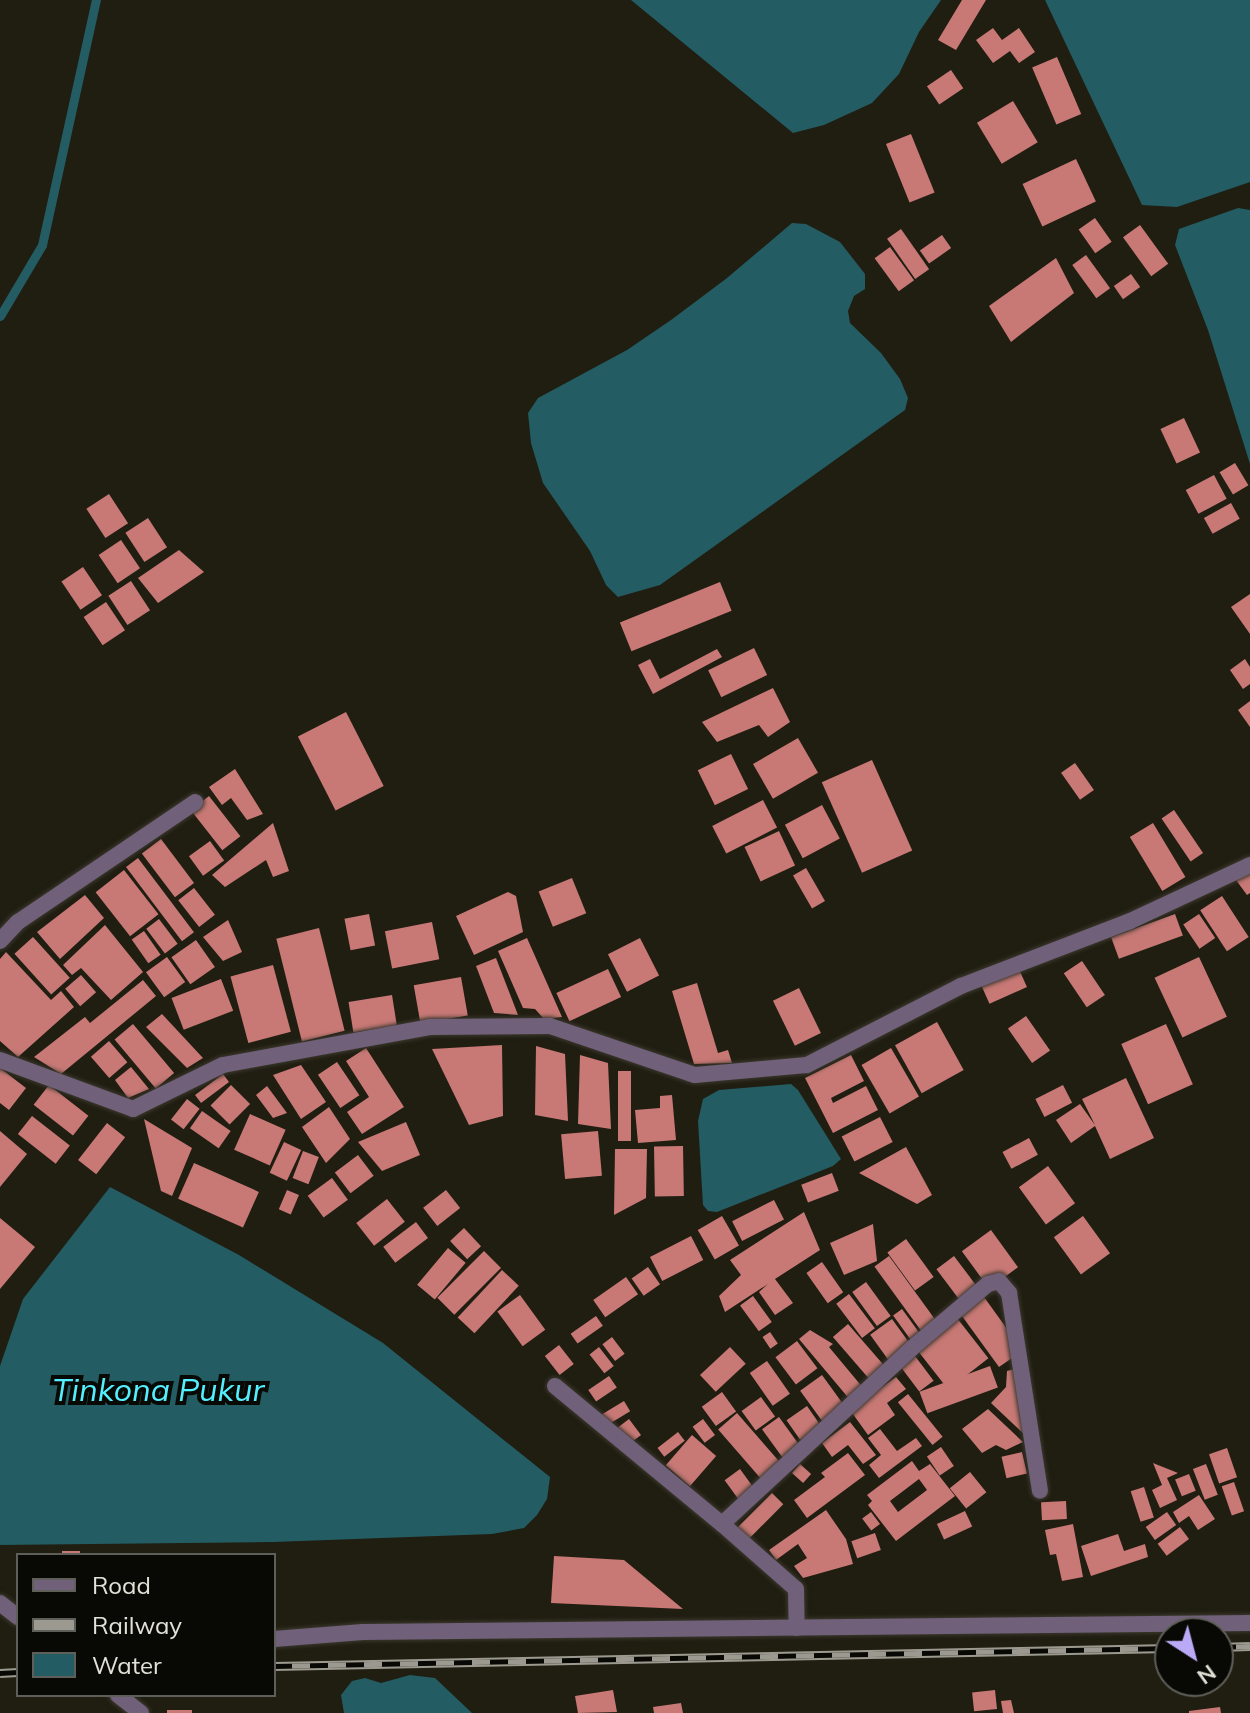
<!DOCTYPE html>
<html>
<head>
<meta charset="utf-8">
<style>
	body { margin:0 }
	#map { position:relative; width:1250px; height:1713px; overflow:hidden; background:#201d11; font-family:Mulish,sans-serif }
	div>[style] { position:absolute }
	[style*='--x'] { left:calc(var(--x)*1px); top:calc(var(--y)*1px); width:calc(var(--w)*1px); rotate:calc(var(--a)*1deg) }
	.water>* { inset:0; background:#235c62 }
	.stream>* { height:9px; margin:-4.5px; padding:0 4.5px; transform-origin:4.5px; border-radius:4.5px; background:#235c62 }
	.building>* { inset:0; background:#c87976; transform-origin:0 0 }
	.roads { filter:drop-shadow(0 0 2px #3b382d) drop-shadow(0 0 2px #3b382d) }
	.minor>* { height:16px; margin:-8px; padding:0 8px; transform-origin:8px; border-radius:8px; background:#70607a }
	.tertiary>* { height:16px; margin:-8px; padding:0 8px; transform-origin:8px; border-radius:8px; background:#70607a }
	.rail>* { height:9px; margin-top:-4.5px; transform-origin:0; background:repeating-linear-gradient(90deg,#080804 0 18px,#9c9a90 0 36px); box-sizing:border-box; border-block:2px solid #9c9a90 }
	span { translate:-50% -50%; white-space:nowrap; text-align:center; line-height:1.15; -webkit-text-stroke:8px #080804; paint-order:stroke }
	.water-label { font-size:32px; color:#53effe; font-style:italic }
	.legend { position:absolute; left:16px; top:1553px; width:260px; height:144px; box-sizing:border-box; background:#080804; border:2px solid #5f5f59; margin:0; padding:10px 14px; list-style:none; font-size:24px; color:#e2e1d8 }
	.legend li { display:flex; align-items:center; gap:16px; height:40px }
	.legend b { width:40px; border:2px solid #5f5f59 }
	.north { position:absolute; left:1154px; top:1617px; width:80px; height:80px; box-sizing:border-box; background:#080804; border:2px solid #5f5f59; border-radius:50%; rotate:144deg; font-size:22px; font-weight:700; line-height:32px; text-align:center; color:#e2e1d8 }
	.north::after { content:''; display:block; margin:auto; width:28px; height:36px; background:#baaaf6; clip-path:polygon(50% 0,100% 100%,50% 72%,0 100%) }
</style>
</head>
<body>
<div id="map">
	<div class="water">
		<div style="clip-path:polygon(631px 0,941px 0,919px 32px,899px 74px,872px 103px,824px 125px,793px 133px)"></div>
		<div style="clip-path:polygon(1045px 0,1250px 0,1250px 182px,1177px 207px,1142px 205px)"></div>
		<div style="clip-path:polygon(1238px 208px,1250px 210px,1250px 464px,1208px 330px,1175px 245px,1179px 229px)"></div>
		<div style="clip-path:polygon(792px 223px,806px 224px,840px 242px,865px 274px,865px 289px,854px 296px,848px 311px,850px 323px,881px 353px,900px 379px,908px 398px,905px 410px,660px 585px,618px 597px,606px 585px,590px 551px,543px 483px,531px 443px,528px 413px,538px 398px,627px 350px,671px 320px,727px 278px)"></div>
		<div style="clip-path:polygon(791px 1084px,798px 1090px,841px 1159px,833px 1166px,717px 1212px,708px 1211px,703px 1205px,698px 1121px,703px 1099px,719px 1090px)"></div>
		<div style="clip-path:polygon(110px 1187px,239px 1255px,383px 1343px,550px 1477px,547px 1499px,537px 1515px,524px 1528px,492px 1534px,273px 1542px,0 1545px,0 1366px,23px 1299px)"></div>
		<div style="clip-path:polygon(410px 1675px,435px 1678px,472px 1713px,344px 1713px,341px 1695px,352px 1681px,365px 1678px,381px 1683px)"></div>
	</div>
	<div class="stream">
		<div style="--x:0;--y:316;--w:82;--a:-59.4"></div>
		<div style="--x:42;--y:245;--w:251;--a:-77.6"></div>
	</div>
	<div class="building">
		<div style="clip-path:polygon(962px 0,986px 0,956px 50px,938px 40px)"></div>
		<div style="clip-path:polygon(993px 28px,1002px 40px,1019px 28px,1035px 52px,1019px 63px,1010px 51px,993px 63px,976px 40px)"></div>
		<div style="left:1057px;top:57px;width:62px;height:27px;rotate:67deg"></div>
		<div style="left:951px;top:70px;width:22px;height:29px;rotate:56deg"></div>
		<div style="left:1013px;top:101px;width:48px;height:42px;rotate:59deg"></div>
		<div style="left:911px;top:134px;width:63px;height:27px;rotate:68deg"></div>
		<div style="left:1076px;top:159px;width:47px;height:59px;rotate:65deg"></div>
		<div style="left:1095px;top:218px;width:29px;height:20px;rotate:55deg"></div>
		<div style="left:1140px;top:225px;width:48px;height:21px;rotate:54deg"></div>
		<div style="left:901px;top:229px;width:49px;height:17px;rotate:55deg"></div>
		<div style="left:942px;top:235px;width:16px;height:27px;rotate:55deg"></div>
		<div style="left:890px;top:247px;width:41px;height:19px;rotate:54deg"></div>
		<div style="left:1086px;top:255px;width:41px;height:17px;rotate:54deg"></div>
		<div style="clip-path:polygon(1056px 258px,1074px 293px,1011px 342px,989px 306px)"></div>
		<div style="left:1131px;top:274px;width:16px;height:21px;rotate:55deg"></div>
		<div style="left:1184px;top:418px;width:38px;height:26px;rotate:65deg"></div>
		<div style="left:1235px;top:463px;width:26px;height:18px;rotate:59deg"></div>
		<div style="left:1214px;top:475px;width:27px;height:32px;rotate:62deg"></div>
		<div style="left:109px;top:494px;width:35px;height:27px;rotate:57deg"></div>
		<div style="left:1231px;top:503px;width:18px;height:31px;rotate:61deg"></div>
		<div style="left:148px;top:518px;width:35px;height:27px;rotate:57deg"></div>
		<div style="left:121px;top:540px;width:34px;height:27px;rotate:56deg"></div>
		<div style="clip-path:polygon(179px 550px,204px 572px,158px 603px,138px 578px)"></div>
		<div style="left:83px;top:567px;width:34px;height:26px;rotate:56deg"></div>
		<div style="left:131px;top:581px;width:35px;height:27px;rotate:57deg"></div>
		<div style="left:720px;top:582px;width:31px;height:108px;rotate:68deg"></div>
		<div style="clip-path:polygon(1250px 594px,1250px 634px,1231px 607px)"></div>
		<div style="left:106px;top:602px;width:34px;height:27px;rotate:56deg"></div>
		<div style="left:754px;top:648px;width:30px;height:51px;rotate:64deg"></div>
		<div style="clip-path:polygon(717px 649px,722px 657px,653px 694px,638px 665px,650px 659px,660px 679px)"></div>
		<div style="clip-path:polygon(1245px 659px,1250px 667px,1250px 684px,1243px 689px,1230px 670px)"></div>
		<div style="clip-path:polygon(773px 688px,790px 722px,768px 737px,759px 725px,717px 742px,702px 722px)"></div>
		<div style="clip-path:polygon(1250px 701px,1250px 727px,1238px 710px)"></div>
		<div style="left:346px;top:712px;width:83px;height:54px;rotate:63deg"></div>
		<div style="left:798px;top:738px;width:40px;height:52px;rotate:60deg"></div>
		<div style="left:731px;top:754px;width:39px;height:37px;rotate:64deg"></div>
		<div style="left:872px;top:760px;width:99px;height:55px;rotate:66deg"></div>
		<div style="left:1075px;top:763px;width:33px;height:17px;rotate:55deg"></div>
		<div style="clip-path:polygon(235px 769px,263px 814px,247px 820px,231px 798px,222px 805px,209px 787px)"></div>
		<div style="left:209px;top:796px;width:51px;height:23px;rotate:52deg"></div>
		<div style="left:763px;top:800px;width:31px;height:57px;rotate:63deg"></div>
		<div style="left:822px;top:805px;width:38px;height:42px;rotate:62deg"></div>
		<div style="left:1174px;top:810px;width:52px;height:15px;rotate:56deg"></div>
		<div style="clip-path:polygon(273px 823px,289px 871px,273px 877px,266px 860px,225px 887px,212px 875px)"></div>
		<div style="left:1153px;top:823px;width:63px;height:27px;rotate:59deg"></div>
		<div style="left:779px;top:831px;width:38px;height:38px;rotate:65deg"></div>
		<div style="left:161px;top:839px;width:55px;height:24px;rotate:53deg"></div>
		<div style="left:210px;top:841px;width:24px;height:26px;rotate:54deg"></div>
		<div style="left:138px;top:858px;width:93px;height:15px;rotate:53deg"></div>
		<div style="left:806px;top:868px;width:38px;height:15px;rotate:60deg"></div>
		<div style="left:124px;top:870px;width:56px;height:36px;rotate:52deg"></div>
		<div style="clip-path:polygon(1250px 870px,1250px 893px,1247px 895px,1236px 880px)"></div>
		<div style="left:572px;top:878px;width:38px;height:36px;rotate:68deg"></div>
		<div style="left:194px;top:888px;width:34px;height:20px;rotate:52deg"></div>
		<div style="clip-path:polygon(508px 892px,516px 896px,523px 932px,474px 955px,456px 916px)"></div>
		<div style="clip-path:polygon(85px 895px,104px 918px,60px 959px,37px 932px)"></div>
		<div style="left:1222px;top:896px;width:49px;height:26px;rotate:57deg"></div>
		<div style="left:369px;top:914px;width:32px;height:25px;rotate:79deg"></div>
		<div style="left:1175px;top:914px;width:23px;height:68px;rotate:70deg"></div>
		<div style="left:1199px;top:914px;width:29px;height:19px;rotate:56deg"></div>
		<div style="left:159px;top:919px;width:31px;height:16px;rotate:53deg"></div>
		<div style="clip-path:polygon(228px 920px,242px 952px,223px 961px,203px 937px)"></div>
		<div style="left:432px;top:922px;width:38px;height:48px;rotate:79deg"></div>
		<div style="clip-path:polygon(105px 925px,143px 972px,111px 1000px,81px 968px,72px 975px,63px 965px)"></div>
		<div style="left:319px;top:928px;width:106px;height:44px;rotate:76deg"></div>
		<div style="left:144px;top:931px;width:29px;height:15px;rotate:55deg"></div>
		<div style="left:33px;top:937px;width:55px;height:25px;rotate:48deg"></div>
		<div style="clip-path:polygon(527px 938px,562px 1017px,544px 1019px,535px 1009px,523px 1008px,498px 951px)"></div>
		<div style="left:640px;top:938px;width:42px;height:36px;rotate:63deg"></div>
		<div style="left:196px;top:940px;width:33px;height:30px;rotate:55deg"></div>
		<div style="clip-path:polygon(6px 952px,51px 1000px,61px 991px,74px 1007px,18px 1057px,0 1041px,0 959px)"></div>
		<div style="left:167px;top:957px;width:31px;height:26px;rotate:54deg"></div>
		<div style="left:1199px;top:957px;width:66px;height:49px;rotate:65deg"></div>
		<div style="clip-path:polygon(496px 958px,518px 1015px,494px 1013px,476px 966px)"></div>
		<div style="left:1082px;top:961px;width:41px;height:22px;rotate:56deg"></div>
		<div style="left:273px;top:965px;width:69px;height:44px;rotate:75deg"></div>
		<div style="left:1018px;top:967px;width:22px;height:41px;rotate:66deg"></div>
		<div style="left:608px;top:969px;width:31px;height:57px;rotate:65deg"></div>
		<div style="left:81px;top:975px;width:23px;height:21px;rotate:49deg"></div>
		<div style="left:461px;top:977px;width:39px;height:48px;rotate:80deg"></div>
		<div style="left:221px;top:979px;width:34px;height:53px;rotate:69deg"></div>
		<div style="clip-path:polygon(143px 980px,156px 996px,61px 1074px,34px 1057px,85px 1017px,90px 1023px)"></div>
		<div style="clip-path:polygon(697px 983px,718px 1053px,728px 1050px,732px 1063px,694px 1064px,672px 991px)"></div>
		<div style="left:799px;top:988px;width:50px;height:29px;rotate:64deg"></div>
		<div style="left:392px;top:995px;width:31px;height:44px;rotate:81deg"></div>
		<div style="clip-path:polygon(162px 1014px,203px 1058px,187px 1068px,146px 1027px)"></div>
		<div style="left:1026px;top:1016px;width:42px;height:22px;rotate:55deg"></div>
		<div style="left:937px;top:1022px;width:55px;height:48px;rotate:61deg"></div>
		<div style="left:133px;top:1024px;width:64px;height:24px;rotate:50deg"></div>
		<div style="left:1166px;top:1024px;width:66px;height:49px;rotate:66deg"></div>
		<div style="left:109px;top:1041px;width:28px;height:24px;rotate:49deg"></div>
		<div style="clip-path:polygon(502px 1045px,503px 1116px,469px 1125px,432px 1049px)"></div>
		<div style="clip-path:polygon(536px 1046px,565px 1054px,568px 1121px,535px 1115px)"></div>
		<div style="clip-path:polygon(366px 1048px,404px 1107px,362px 1134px,347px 1112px,369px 1097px,346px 1061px)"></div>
		<div style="left:891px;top:1048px;width:56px;height:34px;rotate:60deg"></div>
		<div style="clip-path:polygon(580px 1055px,608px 1063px,611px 1129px,578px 1124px)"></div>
		<div style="clip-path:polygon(851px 1055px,864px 1081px,831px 1098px,833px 1103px,866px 1086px,878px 1110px,833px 1133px,805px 1078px)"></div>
		<div style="left:337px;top:1062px;width:40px;height:23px;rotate:56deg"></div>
		<div style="clip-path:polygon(301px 1065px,326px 1102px,301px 1119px,273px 1075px)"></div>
		<div style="clip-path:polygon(131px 1067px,149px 1089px,128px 1098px,115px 1080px)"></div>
		<div style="clip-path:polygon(0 1068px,26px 1088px,9px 1110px,0 1103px)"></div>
		<div style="left:618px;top:1071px;width:13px;height:70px"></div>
		<div style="left:223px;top:1074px;width:10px;height:35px;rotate:53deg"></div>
		<div style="clip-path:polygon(1126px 1078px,1154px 1138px,1110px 1159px,1095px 1126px,1071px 1143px,1056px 1120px,1080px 1104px,1095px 1125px,1082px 1099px)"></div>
		<div style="left:49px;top:1085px;width:50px;height:25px;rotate:38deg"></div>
		<div style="left:231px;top:1085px;width:27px;height:29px;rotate:45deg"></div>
		<div style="left:1063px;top:1085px;width:20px;height:31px;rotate:63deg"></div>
		<div style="clip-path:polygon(267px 1086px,287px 1113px,273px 1118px,256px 1095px)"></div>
		<div style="clip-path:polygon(672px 1095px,676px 1140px,638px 1143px,635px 1110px,660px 1108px,660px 1096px)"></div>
		<div style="left:187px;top:1099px;width:16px;height:26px;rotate:38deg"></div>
		<div style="clip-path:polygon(329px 1107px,350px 1139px,326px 1163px,302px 1127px)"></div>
		<div style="left:202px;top:1111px;width:35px;height:21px;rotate:35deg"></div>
		<div style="left:250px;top:1114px;width:39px;height:39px;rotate:24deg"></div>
		<div style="left:32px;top:1116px;width:48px;height:23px;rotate:38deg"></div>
		<div style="left:880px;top:1117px;width:28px;height:43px;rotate:63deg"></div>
		<div style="clip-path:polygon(144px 1119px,192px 1148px,172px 1196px,161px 1191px)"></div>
		<div style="clip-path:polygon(406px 1122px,420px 1155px,382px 1171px,358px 1142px)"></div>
		<div style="left:107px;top:1123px;width:23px;height:47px;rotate:38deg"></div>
		<div style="clip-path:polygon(0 1131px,27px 1154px,0 1187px)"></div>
		<div style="left:598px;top:1131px;width:45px;height:37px;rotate:85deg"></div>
		<div style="left:1029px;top:1138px;width:19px;height:30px;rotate:62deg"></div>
		<div style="left:284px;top:1142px;width:19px;height:34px;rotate:25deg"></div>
		<div style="left:683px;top:1146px;width:50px;height:29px;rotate:89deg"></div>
		<div style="clip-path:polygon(906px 1147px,932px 1195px,917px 1204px,859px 1173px)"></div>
		<div style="clip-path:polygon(615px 1149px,647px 1149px,646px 1198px,614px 1215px)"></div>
		<div style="left:303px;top:1151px;width:17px;height:29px;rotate:21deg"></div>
		<div style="left:358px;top:1155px;width:26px;height:29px;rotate:53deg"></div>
		<div style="left:194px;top:1163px;width:71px;height:39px;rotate:24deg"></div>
		<div style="left:1048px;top:1166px;width:46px;height:36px;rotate:54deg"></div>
		<div style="left:832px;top:1173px;width:19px;height:33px;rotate:69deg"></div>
		<div style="left:332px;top:1178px;width:27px;height:30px;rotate:54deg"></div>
		<div style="left:287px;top:1190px;width:13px;height:21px;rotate:23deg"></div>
		<div style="left:446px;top:1190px;width:23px;height:29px;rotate:52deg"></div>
		<div style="left:387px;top:1199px;width:29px;height:39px;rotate:52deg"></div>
		<div style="left:774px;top:1200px;width:22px;height:47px;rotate:63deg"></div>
		<div style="clip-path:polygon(804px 1212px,820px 1250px,775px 1279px,793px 1303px,775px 1315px,759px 1292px,768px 1284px,725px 1312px,719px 1296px,741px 1275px,730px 1260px)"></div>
		<div style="left:722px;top:1216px;width:34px;height:28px;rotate:60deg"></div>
		<div style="left:1083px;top:1216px;width:46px;height:36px;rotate:54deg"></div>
		<div style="clip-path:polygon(0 1218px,35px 1247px,0 1289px)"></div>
		<div style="left:416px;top:1222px;width:20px;height:41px;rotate:53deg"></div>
		<div style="clip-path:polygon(873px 1224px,877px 1261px,844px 1275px,830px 1243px)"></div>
		<div style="left:464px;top:1228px;width:25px;height:19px;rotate:47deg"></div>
		<div style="left:991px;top:1230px;width:46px;height:36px;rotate:54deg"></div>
		<div style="left:691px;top:1236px;width:27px;height:46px;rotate:63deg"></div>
		<div style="left:906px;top:1239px;width:47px;height:23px;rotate:54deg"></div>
		<div style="left:448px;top:1248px;width:23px;height:48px;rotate:40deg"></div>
		<div style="left:484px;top:1251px;width:24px;height:66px;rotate:45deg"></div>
		<div style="left:889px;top:1256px;width:80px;height:18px;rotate:54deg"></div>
		<div style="left:954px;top:1256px;width:41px;height:22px;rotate:53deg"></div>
		<div style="left:822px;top:1262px;width:37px;height:19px;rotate:55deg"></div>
		<div style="left:648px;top:1267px;width:21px;height:20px;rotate:55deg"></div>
		<div style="left:502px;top:1270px;width:23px;height:65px;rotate:43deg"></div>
		<div style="left:626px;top:1277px;width:21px;height:40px;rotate:55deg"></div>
		<div style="left:866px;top:1282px;width:42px;height:17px;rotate:54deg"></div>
		<div style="left:849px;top:1294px;width:43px;height:16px;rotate:53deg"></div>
		<div style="left:520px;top:1295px;width:43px;height:28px;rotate:54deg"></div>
		<div style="left:753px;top:1296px;width:32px;height:16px;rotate:54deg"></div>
		<div style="clip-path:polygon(984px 1297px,1010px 1333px,1015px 1356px,999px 1367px,962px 1316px)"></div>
		<div style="left:902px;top:1309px;width:34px;height:11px;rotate:54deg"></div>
		<div style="left:596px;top:1316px;width:12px;height:31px;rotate:55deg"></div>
		<div style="left:957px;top:1318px;width:51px;height:51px;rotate:52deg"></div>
		<div style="left:892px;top:1319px;width:32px;height:27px;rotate:54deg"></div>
		<div style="left:848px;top:1324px;width:57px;height:20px;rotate:49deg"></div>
		<div style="clip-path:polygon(810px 1330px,833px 1344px,829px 1347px,864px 1389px,851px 1401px,799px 1339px)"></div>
		<div style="left:770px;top:1332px;width:14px;height:9px;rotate:56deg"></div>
		<div style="left:612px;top:1337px;width:21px;height:12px;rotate:53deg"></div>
		<div style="left:797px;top:1341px;width:34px;height:27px;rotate:53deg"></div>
		<div style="left:559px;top:1345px;width:24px;height:18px;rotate:52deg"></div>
		<div style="left:599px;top:1347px;width:24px;height:12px;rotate:52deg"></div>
		<div style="left:730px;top:1347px;width:23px;height:41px;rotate:47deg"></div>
		<div style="left:915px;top:1356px;width:31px;height:18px;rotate:53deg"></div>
		<div style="left:767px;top:1361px;width:40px;height:21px;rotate:55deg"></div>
		<div style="left:990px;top:1366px;width:23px;height:75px;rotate:70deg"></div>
		<div style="clip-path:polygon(1014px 1369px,1027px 1437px,991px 1403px,1006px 1387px,1007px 1371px)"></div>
		<div style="left:822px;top:1375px;width:42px;height:27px;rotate:54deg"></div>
		<div style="left:609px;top:1376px;width:14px;height:25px;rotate:56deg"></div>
		<div style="clip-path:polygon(896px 1377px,906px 1389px,887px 1403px,895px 1415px,868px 1435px,850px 1410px)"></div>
		<div style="left:722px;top:1392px;width:24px;height:25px;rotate:54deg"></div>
		<div style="left:908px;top:1394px;width:55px;height:13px;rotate:51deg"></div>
		<div style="left:761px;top:1397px;width:24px;height:24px;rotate:54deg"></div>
		<div style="left:624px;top:1401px;width:12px;height:26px;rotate:59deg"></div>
		<div style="left:807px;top:1406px;width:24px;height:25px;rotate:55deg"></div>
		<div style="clip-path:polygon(988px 1409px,1023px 1442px,1006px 1450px,996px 1445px,982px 1453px,962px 1429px)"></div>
		<div style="left:737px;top:1413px;width:72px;height:25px;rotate:49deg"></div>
		<div style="left:779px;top:1417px;width:41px;height:21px;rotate:54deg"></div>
		<div style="left:629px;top:1419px;width:20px;height:14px;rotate:53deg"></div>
		<div style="left:703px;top:1419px;width:20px;height:13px;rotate:53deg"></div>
		<div style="clip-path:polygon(850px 1422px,876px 1455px,863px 1464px,848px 1445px,832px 1457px,822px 1443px)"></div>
		<div style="clip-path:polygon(880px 1429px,897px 1451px,916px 1438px,922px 1446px,879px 1478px,869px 1465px,881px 1455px,868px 1438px)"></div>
		<div style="left:678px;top:1432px;width:11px;height:26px;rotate:52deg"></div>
		<div style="left:692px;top:1435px;width:32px;height:40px;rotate:41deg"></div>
		<div style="left:941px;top:1447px;width:23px;height:17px;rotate:56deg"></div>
		<div style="left:1227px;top:1448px;width:31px;height:19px;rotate:71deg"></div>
		<div style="left:1022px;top:1452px;width:22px;height:21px;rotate:77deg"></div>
		<div style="clip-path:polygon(848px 1453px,865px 1475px,807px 1518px,794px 1500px,825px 1477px,821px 1473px)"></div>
		<div style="clip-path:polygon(evenodd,912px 1461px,919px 1471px,930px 1464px,955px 1496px,896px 1541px,868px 1505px,872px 1501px,867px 1495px,912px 1461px,919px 1479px,927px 1490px,898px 1512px,890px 1501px,919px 1479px)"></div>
		<div style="clip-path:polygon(1153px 1463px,1178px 1473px,1167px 1478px,1177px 1500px,1160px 1508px,1152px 1490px,1162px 1485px)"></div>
		<div style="left:800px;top:1464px;width:15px;height:12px;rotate:42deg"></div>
		<div style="left:1206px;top:1464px;width:33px;height:14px;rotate:69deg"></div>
		<div style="left:740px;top:1469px;width:26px;height:19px;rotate:54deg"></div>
		<div style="left:970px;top:1472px;width:26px;height:26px;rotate:51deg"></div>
		<div style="left:1189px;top:1474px;width:18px;height:15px;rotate:68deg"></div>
		<div style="left:1234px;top:1482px;width:31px;height:13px;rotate:71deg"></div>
		<div style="left:1144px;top:1487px;width:32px;height:14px;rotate:72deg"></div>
		<div style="left:772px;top:1493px;width:16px;height:50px;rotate:45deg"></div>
		<div style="clip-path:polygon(1199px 1495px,1215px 1519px,1198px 1530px,1189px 1516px,1179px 1523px,1173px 1512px)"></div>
		<div style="left:1066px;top:1501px;width:18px;height:25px;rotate:87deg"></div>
		<div style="clip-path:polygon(826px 1510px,846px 1539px,853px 1564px,803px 1578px,794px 1566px,807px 1558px,798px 1544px,776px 1560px,769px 1550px)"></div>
		<div style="left:965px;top:1511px;width:17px;height:31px;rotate:65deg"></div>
		<div style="left:871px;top:1512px;width:15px;height:11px;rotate:53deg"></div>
		<div style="left:1167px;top:1512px;width:16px;height:26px;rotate:55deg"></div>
		<div style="clip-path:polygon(1073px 1524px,1083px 1577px,1062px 1581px,1056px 1554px,1050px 1555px,1045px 1530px)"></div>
		<div style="left:1180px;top:1527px;width:15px;height:28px;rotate:53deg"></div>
		<div style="left:875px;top:1533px;width:18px;height:25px;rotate:71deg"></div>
		<div style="clip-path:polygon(1118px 1534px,1124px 1551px,1145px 1544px,1148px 1557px,1091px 1576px,1081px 1546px)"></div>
		<div style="left:62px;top:1551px;width:18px;height:4px"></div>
		<div style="clip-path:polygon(554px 1556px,624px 1560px,683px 1609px,551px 1603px)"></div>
		<div style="clip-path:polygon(613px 1690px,617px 1712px,578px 1713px,575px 1696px)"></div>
		<div style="left:995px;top:1690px;width:19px;height:23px;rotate:84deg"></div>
		<div style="clip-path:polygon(1011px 1700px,1014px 1713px,1003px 1713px,1001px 1701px)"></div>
		<div style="clip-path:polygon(681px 1703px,683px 1713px,654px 1713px,653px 1707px)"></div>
		<div style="clip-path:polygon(1220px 1707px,1221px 1713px,1189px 1713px,1189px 1711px)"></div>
		<div style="left:167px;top:1710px;width:25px;height:4px"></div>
	</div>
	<div class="roads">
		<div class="minor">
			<div style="--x:0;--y:941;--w:26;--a:-47"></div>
			<div style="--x:18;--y:922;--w:214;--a:-34.1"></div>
			<div style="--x:0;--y:1060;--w:142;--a:20.2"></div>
			<div style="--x:133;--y:1109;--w:100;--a:-26.1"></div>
			<div style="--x:223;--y:1065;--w:210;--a:-10.4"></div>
			<div style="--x:430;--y:1027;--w:120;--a:-0.5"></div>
			<div style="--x:550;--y:1026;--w:153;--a:18.7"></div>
			<div style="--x:695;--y:1075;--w:112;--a:-5.1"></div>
			<div style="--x:807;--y:1065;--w:173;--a:-27.2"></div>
			<div style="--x:961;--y:986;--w:179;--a:-21"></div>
			<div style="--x:1128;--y:922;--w:135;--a:-25"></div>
			<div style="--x:555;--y:1386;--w:217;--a:39.6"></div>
			<div style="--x:722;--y:1524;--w:259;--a:-42.8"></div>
			<div style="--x:912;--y:1348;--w:99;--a:-40.1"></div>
			<div style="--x:988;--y:1284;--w:11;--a:-15"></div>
			<div style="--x:999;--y:1281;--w:16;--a:50"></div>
			<div style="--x:1009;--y:1293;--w:200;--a:81.1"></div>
			<div style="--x:722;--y:1524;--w:98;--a:41.3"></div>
			<div style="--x:796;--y:1589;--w:39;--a:89"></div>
			<div style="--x:274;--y:1639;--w:89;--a:-4.5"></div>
			<div style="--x:363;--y:1632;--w:887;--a:-0.58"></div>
		</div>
		<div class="tertiary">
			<div style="--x:0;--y:1603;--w:23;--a:38"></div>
			<div style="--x:118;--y:1695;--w:29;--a:38"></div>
		</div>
	</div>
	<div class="rail">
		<div style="--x:1218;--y:1647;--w:32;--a:-2"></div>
		<div style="--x:274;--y:1666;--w:896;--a:-1.15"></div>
		<div style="--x:0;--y:1673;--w:18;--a:-3"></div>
	</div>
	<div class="water-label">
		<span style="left:158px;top:1389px">Tinkona Pukur</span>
	</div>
	<ul class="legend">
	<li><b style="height:10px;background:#70607a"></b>Road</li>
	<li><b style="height:10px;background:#9c9a90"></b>Railway</li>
	<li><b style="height:22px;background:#235c62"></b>Water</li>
	</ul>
	<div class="north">N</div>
</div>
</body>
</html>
